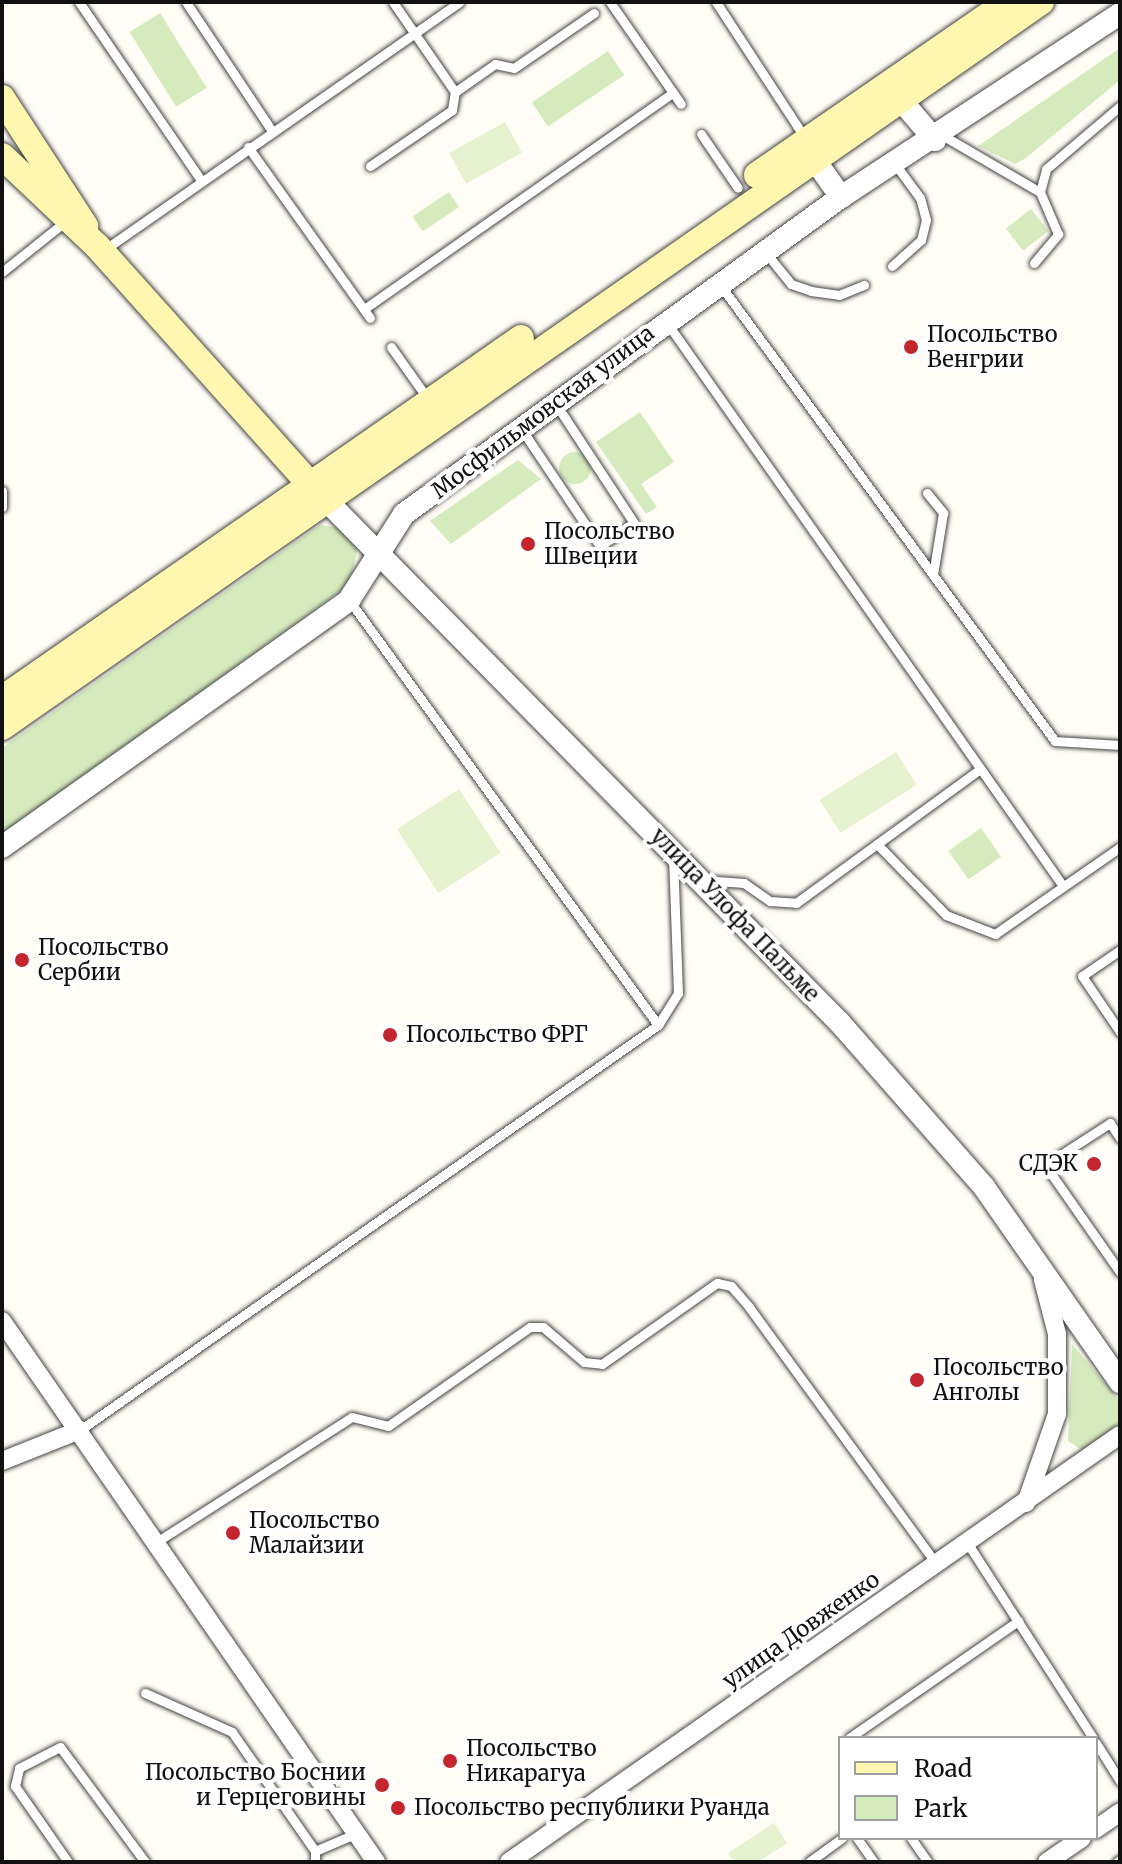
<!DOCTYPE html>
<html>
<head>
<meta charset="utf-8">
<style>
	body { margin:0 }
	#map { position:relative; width:1122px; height:1864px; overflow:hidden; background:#fffdf5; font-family:Merriweather,serif }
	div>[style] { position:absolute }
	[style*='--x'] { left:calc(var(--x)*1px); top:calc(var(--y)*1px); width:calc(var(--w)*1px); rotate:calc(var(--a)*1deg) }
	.green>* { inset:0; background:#d5ebbd; transform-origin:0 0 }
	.round { border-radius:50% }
	.pitch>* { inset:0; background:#e6f2cf; transform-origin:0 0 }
	.roads { filter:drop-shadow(0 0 2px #444) drop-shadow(0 0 2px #444) }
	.service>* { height:9px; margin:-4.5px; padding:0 4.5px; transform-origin:4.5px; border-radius:4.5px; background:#fff }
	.minor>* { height:18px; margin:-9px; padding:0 9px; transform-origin:9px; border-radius:9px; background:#fff }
	.tertiary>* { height:22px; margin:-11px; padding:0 11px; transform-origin:11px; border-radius:11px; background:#fff }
	.secondary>* { height:26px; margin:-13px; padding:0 13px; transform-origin:13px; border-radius:13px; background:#fff6b0 }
	.dots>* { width:22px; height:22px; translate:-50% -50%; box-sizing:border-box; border:4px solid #fff; border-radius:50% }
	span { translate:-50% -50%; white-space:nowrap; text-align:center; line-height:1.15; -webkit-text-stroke:8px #fff; paint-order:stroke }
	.poi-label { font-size:22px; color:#111 }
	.left { translate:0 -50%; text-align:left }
	.right { translate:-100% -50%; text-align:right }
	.street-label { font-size:22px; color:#111 }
	.frame { position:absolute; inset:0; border:4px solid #111; pointer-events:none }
	.legend { position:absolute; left:838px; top:1736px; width:260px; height:104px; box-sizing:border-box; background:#fff; border:2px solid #a0a0a0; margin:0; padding:10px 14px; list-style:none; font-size:24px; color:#111 }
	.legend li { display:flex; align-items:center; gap:16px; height:40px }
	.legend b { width:40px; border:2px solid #a0a0a0 }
</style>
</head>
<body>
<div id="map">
	<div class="green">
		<div style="left:160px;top:13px;width:88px;height:36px;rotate:58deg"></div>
		<div style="clip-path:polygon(1120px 48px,1120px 80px,1026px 158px,1015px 164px,978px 146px)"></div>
		<div style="left:608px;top:51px;width:29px;height:92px;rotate:56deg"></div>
		<div style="left:449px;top:192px;width:18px;height:44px;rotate:56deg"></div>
		<div style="left:1031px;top:209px;width:28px;height:32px;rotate:52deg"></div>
		<div style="clip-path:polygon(640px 412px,674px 462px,641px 484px,657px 507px,646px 514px,596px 442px)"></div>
		<div class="round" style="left:559px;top:452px;width:32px;height:32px"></div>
		<div style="clip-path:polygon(518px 460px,541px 479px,451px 544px,430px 521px)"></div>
		<div style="clip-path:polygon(320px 525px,341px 528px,358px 546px,350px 584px,2px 836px,2px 748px)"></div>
		<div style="left:981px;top:828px;width:35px;height:40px;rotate:55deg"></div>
		<div style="clip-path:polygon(1072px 1344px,1120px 1401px,1120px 1423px,1082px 1450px,1068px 1441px)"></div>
	</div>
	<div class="pitch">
		<div style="left:505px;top:122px;width:35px;height:64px;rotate:61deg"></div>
		<div style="left:896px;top:752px;width:39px;height:90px;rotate:58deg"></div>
		<div style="left:459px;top:789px;width:76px;height:74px;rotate:57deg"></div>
		<div style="clip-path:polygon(774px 1823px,787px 1843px,758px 1862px,734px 1862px,728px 1853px)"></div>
	</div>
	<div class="roads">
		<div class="service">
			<div style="--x:79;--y:2;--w:216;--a:55.6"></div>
			<div style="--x:186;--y:2;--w:155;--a:56.3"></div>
			<div style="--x:610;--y:2;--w:124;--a:55.2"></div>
			<div style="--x:716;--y:2;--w:163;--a:56.8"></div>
			<div style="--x:455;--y:92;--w:49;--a:-35"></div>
			<div style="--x:495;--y:64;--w:19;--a:12"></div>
			<div style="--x:514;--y:68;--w:97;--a:-34.5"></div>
			<div style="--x:701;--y:134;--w:65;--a:55.6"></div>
			<div style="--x:942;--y:135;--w:113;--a:30.2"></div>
			<div style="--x:248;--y:147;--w:210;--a:54.5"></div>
			<div style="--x:370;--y:166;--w:99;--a:-34.3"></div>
			<div style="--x:452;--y:110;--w:18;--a:-81"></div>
			<div style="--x:455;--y:92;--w:109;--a:-124.6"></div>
			<div style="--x:104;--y:250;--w:433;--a:-34.9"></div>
			<div style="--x:766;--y:253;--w:40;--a:51"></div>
			<div style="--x:791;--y:284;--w:21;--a:19"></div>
			<div style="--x:811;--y:291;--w:28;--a:8"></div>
			<div style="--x:839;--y:295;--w:27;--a:-22"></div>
			<div style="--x:1034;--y:263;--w:38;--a:-50"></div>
			<div style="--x:1058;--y:234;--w:46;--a:-113.2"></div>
			<div style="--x:1040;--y:192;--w:24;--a:-75"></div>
			<div style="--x:1046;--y:169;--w:97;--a:-40.4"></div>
			<div style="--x:892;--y:266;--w:39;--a:-42"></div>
			<div style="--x:921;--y:240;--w:21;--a:-76"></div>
			<div style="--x:926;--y:220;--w:23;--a:-105"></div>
			<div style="--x:920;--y:198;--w:42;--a:-126.3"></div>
			<div style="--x:2;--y:272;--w:82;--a:-38.6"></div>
			<div style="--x:721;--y:286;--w:564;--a:53.72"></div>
			<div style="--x:1055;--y:741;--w:65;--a:3.5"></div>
			<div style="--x:364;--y:309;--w:377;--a:-35"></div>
			<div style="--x:667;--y:323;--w:688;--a:54.88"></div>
			<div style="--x:391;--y:347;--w:64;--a:54.6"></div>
			<div style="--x:522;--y:430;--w:140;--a:56.1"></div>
			<div style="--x:600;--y:546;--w:41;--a:-34.1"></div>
			<div style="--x:634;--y:523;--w:140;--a:-123.3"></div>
			<div style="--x:2;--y:491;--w:16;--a:90"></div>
			<div style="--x:927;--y:493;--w:26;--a:51"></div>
			<div style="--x:943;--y:513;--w:63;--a:99.2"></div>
			<div style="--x:349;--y:600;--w:525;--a:53.98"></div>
			<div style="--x:877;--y:844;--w:126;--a:-36"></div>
			<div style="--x:703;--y:880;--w:41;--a:4.2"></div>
			<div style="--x:744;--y:883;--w:32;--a:35"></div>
			<div style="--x:770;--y:901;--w:26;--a:4"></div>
			<div style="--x:796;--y:903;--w:100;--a:-36.1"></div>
			<div style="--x:877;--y:844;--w:99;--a:45.8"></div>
			<div style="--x:946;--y:915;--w:53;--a:21.2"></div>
			<div style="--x:995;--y:934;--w:152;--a:-34.8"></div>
			<div style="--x:1120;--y:950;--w:46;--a:145.6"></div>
			<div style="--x:1082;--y:976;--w:68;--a:55.8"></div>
			<div style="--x:1120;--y:1138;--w:18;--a:-124"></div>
			<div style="--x:1110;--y:1123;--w:77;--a:147.1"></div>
			<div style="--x:1045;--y:1165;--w:131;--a:55"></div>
			<div style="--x:80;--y:1430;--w:706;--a:-35.02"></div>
			<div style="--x:658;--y:1025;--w:38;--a:-58"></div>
			<div style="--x:678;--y:993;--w:136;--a:-92.1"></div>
			<div style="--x:158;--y:1541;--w:230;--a:-32.6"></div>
			<div style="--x:352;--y:1417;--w:37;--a:14"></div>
			<div style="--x:388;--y:1426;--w:173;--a:-34.9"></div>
			<div style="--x:530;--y:1327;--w:13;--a:0"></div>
			<div style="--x:543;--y:1327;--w:54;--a:40.5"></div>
			<div style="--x:584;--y:1362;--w:18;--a:6"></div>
			<div style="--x:602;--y:1364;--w:141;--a:-35.2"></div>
			<div style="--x:717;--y:1283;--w:14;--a:12"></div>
			<div style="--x:731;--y:1286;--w:28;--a:49"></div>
			<div style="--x:749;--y:1307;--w:319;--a:53.9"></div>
			<div style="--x:968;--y:1544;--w:231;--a:57.2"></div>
			<div style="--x:145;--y:1693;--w:95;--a:24.1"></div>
			<div style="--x:232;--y:1732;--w:145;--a:55.1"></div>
			<div style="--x:315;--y:1851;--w:11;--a:90"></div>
			<div style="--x:849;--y:1738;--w:206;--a:-34.7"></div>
			<div style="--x:1096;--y:1743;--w:45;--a:57.7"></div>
			<div style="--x:857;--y:1838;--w:29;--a:55"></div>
			<div style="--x:911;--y:1838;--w:29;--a:55"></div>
			<div style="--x:315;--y:1851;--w:46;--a:-23.2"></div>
			<div style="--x:68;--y:1862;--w:93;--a:-124.9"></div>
			<div style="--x:15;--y:1786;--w:18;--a:-77"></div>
			<div style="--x:19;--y:1768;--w:46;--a:-27.1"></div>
			<div style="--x:60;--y:1747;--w:143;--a:53.5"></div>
			<div style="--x:809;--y:1862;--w:41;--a:-36"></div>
			<div style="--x:1117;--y:1862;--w:4;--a:-34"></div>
		</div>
		<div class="minor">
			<div style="--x:2;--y:1321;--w:658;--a:55.34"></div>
			<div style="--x:2;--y:1461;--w:84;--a:-21.7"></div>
			<div style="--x:1026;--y:1503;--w:94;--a:-70.8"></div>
			<div style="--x:1057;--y:1414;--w:80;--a:-90"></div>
			<div style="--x:1057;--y:1334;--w:56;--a:-104.5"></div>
			<div style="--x:1096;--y:1829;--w:29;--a:-35"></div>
			<div style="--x:509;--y:1862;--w:745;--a:-34.95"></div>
			<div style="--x:1047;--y:1862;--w:42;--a:-34.4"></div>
		</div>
		<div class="tertiary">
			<div style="--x:900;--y:99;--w:54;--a:49.5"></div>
			<div style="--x:814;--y:159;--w:47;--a:54.6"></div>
			<div style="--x:316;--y:490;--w:747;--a:45.49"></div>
			<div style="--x:840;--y:1023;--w:218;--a:48.7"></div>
			<div style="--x:984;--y:1187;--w:238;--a:55.1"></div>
			<div style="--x:2;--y:847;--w:426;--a:-35.4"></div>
			<div style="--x:349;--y:600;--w:102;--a:-57.4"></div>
			<div style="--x:404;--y:514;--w:540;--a:-35.96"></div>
			<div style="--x:841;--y:197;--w:334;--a:-33.3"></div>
		</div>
		<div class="secondary">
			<div style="--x:2;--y:98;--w:153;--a:57"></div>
			<div style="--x:2;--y:156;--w:131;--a:43.5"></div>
			<div style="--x:97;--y:246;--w:319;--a:48.2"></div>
			<div style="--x:757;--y:175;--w:305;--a:-34.6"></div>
			<div style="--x:2;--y:699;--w:632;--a:-34.82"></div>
			<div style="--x:2;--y:727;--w:1267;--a:-34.91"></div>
		</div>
	</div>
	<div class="dots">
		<div style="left:911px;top:347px;background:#c4262e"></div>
		<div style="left:528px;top:544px;background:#c4262e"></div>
		<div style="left:22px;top:960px;background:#c4262e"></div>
		<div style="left:390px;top:1035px;background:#c4262e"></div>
		<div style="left:1094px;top:1164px;background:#c4262e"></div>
		<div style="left:917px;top:1380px;background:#c4262e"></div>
		<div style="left:233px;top:1533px;background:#c4262e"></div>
		<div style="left:450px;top:1761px;background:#c4262e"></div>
		<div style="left:382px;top:1785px;background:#c4262e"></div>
		<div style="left:398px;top:1808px;background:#c4262e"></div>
	</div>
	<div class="poi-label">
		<span class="left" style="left:927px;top:347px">Посольство<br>Венгрии</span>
		<span class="left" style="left:544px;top:544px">Посольство<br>Швеции</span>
		<span class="left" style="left:38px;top:960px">Посольство<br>Сербии</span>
		<span class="left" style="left:406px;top:1035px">Посольство ФРГ</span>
		<span class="right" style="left:1078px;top:1164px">СДЭК</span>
		<span class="left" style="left:933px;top:1380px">Посольство<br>Анголы</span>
		<span class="left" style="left:249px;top:1533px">Посольство<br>Малайзии</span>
		<span class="left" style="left:466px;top:1761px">Посольство<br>Никарагуа</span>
		<span class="right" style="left:366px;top:1785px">Посольство Боснии<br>и Герцеговины</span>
		<span class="left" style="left:414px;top:1808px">Посольство республики Руанда</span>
	</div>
	<div class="street-label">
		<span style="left:543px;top:412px;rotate:-37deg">Мосфильмовская улица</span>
		<span style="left:735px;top:915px;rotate:46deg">улица Улофа Пальме</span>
		<span style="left:801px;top:1630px;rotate:-35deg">улица Довженко</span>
	</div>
	<div class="frame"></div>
	<ul class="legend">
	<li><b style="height:10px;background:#fff6b0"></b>Road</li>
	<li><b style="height:22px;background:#d5ebbd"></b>Park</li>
	</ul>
</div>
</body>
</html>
